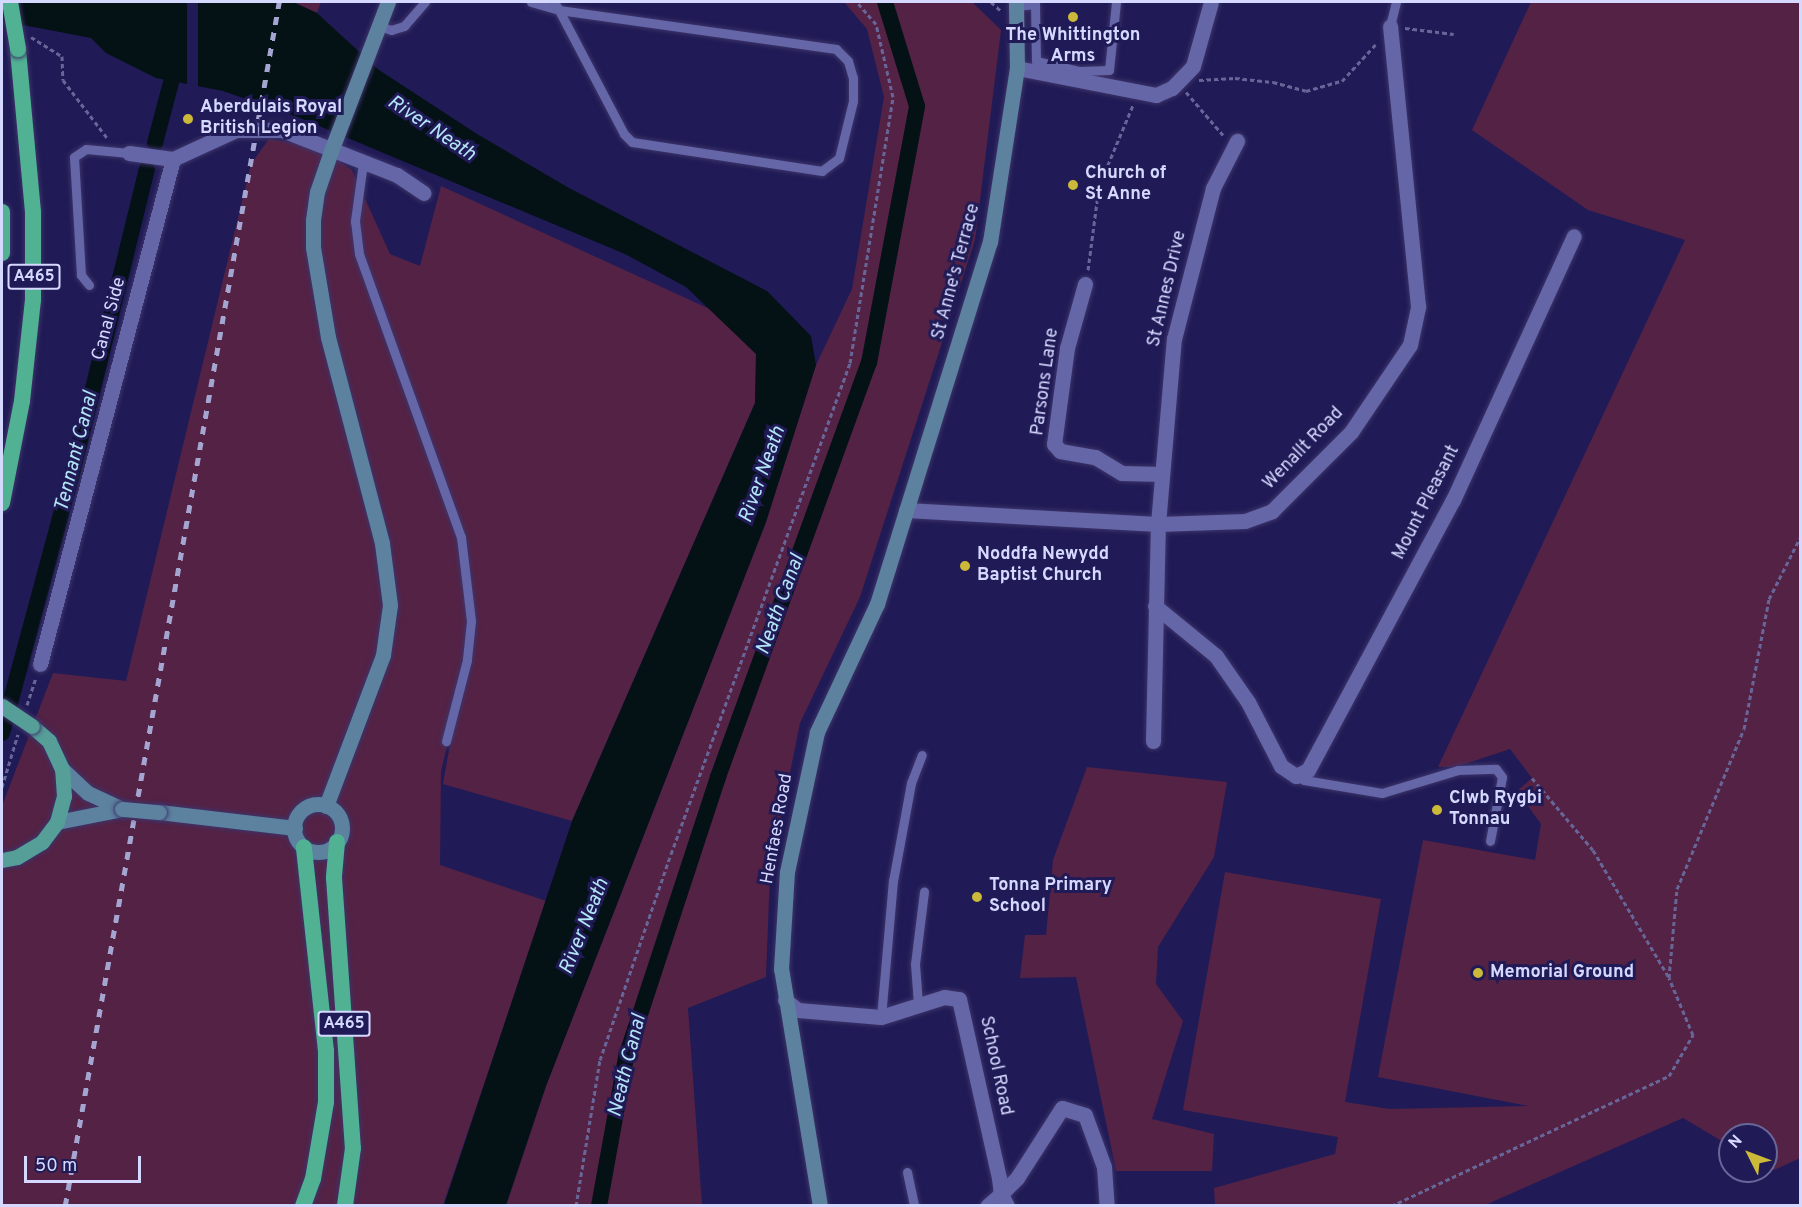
<!DOCTYPE html>
<html>
<head>
<meta charset="utf-8">
<style>
	body { margin:0 }
	#map { position:relative; width:1802px; height:1207px; overflow:hidden; background:#201b56; font-family:Overpass,sans-serif }
	div>[style] { position:absolute }
	[style*='--x'] { left:calc(var(--x)*1px); top:calc(var(--y)*1px); width:calc(var(--w)*1px); rotate:calc(var(--a)*1deg) }
	.green>* { inset:0; background:#542245 }
	.water>* { inset:0; background:#041115 }
	.pier>* { inset:0; background:#201b56; transform-origin:0 0 }
	.canal>* { height:16px; margin:-8px; padding:0 8px; transform-origin:8px; border-radius:8px; background:#041115 }
	.path>* { height:3px; margin-top:-1.5px; transform-origin:0; background:repeating-linear-gradient(90deg,#686699 0 4.5px,transparent 0 7.5px) }
	.roads { filter:drop-shadow(0 0 2px #3d3469) drop-shadow(0 0 2px #3d3469) }
	.service>* { height:9px; margin:-4.5px; padding:0 4.5px; transform-origin:4.5px; border-radius:4.5px; background:#6466a8 }
	.minor>* { height:15px; margin:-7.5px; padding:0 7.5px; transform-origin:7.5px; border-radius:7.5px; background:#6466a8 }
	.secondary>* { height:15px; margin:-7.5px; padding:0 7.5px; transform-origin:7.5px; border-radius:7.5px; background:#5d82a0 }
	.secondary>.ring { margin:-7.5px; padding:0; box-sizing:content-box; background:none; border:15px solid #5d82a0; border-radius:50% }
	.primary>* { height:15px; margin:-7.5px; padding:0 7.5px; transform-origin:7.5px; border-radius:7.5px; background:#569e98 }
	.trunk>* { height:16px; margin:-8px; padding:0 8px; transform-origin:8px; border-radius:8px; background:#51b193 }
	.rail>* { height:4.5px; margin-top:-2.25px; transform-origin:0; background:repeating-linear-gradient(90deg,#a4a5d0 0 8px,transparent 0 16px) }
	.bridges { filter:drop-shadow(0 0 2px #3d3469) drop-shadow(0 0 2px #3d3469) }
	.secondary-bridge>* { height:15px; margin:-7.5px; padding:0 7.5px; transform-origin:7.5px; border-radius:7.5px; background:#5d82a0 }
	.primary-bridge>* { height:15px; margin:-7.5px; padding:0 7.5px; transform-origin:7.5px; border-radius:7.5px; background:#569e98 }
	.trunk-bridge>* { height:16px; margin:-8px; padding:0 8px; transform-origin:8px; border-radius:8px; background:#51b193 }
	.dots>* { width:16px; height:16px; translate:-50% -50%; box-sizing:border-box; border:3px solid #201b56; border-radius:50% }
	span { translate:-50% -50%; white-space:nowrap; text-align:center; line-height:1.15; -webkit-text-stroke:6px #201b56; paint-order:stroke }
	.shield-label span { padding:2px 4px; background:#201b56; border:2px solid; border-radius:4px; -webkit-text-stroke-width:0 }
	.shield-label { font-size:16px; color:#d6d9ff; font-weight:700 }
	.poi-label { font-size:18px; color:#d6d9ff; font-weight:700 }
	.left { translate:0 -50%; text-align:left }
	.street-label { font-size:18px; color:#d6d9ff }
	.water-label { font-size:20px; color:#b4e5f6; font-style:italic }
	.frame { position:absolute; inset:0; border:3px solid #d6d9ff; pointer-events:none }
	.north { position:absolute; left:1718px; top:1123px; width:60px; height:60px; box-sizing:border-box; background:#201b56; border:2px solid #69679a; border-radius:50%; rotate:312deg; font-size:16px; font-weight:700; line-height:24px; text-align:center; color:#d6d9ff }
	.north::after { content:''; display:block; margin:auto; width:21px; height:27px; background:#ccb939; clip-path:polygon(50% 0,100% 100%,50% 72%,0 100%) }
	.scale { position:absolute; left:24px; top:1156px; width:117px; height:27px; box-sizing:border-box; border:3px solid #d6d9ff; border-top:0; padding-left:8px; font-size:18px; line-height:21px; white-space:nowrap; color:#d6d9ff; -webkit-text-stroke:4px #201b56; paint-order:stroke }
</style>
</head>
<body>
<div id="map">
	<div class="green">
		<div style="clip-path:polygon(293px 2px,321px 2px,317px 13px)"></div>
		<div style="clip-path:polygon(844px 2px,972px 2px,1001px 30px,975px 240px,860px 597px,800px 723px,770px 872px,766px 977px,688px 1008px,702px 1205px,506px 1206px,546px 1086px,766px 522px,816px 365px,852px 289px,884px 97px,867px 29px)"></div>
		<div style="clip-path:polygon(1531px 2px,1800px 2px,1800px 1158px,1774px 1170px,1766px 1166px,1766px 1135px,1730px 1135px,1730px 1146px,1683px 1118px,1485px 1205px,1215px 1205px,1214px 1188px,1335px 1154px,1338px 1137px,1183px 1110px,1225px 872px,1381px 899px,1345px 1102px,1390px 1109px,1529px 1106px,1378px 1077px,1423px 840px,1535px 860px,1541px 824px,1517px 791px,1532px 778px,1510px 749px,1456px 767px,1438px 767px,1685px 240px,1588px 210px,1472px 130px)"></div>
		<div style="clip-path:polygon(269px 139px,320px 147px,352px 170px,390px 254px,420px 266px,441px 186px,714px 311px,756px 354px,755px 403px,572px 821px,443px 784px,456px 710px,441px 771px,440px 865px,546px 901px,443px 1205px,2px 1205px,2px 806px,53px 673px,126px 681px,251px 164px)"></div>
		<div style="clip-path:polygon(1087px 767px,1227px 782px,1214px 857px,1158px 947px,1156px 984px,1183px 1021px,1152px 1119px,1214px 1134px,1212px 1171px,1116px 1171px,1076px 977px,1020px 978px,1025px 935px,1046px 935px,1053px 860px)"></div>
	</div>
	<div class="water">
		<div style="clip-path:polygon(2px 2px,293px 2px,317px 13px,379px 70px,477px 134px,569px 188px,767px 291px,811px 336px,816px 365px,766px 522px,546px 1086px,506px 1205px,444px 1205px,572px 821px,755px 403px,756px 354px,686px 287px,625px 254px,300px 118px,223px 91px,156px 78px,106px 53px,91px 38px,2px 21px)"></div>
		<div style="clip-path:polygon(169px 88px,172px 91px,161px 133px,154px 132px,165px 89px)"></div>
	</div>
	<div class="pier">
		<div style="left:187px;top:2px;width:11px;height:84px"></div>
	</div>
	<div class="canal">
		<div style="--x:155;--y:143;--w:86;--a:-75.2"></div>
		<div style="--x:2;--y:733;--w:264;--a:-74.9"></div>
		<div style="--x:71;--y:478;--w:318;--a:-76.2"></div>
		<div style="--x:599;--y:1206;--w:151;--a:-79.7"></div>
		<div style="--x:626;--y:1057;--w:295;--a:-71.8"></div>
		<div style="--x:718;--y:777;--w:441;--a:-70"></div>
		<div style="--x:869;--y:363;--w:261;--a:-79.4"></div>
		<div style="--x:917;--y:106;--w:109;--a:-107.1"></div>
	</div>
	<div class="path">
		<div style="--x:991;--y:2;--w:13;--a:42"></div>
		<div style="--x:1405;--y:28;--w:49;--a:7"></div>
		<div style="--x:31;--y:37;--w:36;--a:32"></div>
		<div style="--x:62;--y:56;--w:24;--a:88"></div>
		<div style="--x:63;--y:80;--w:74;--a:52.7"></div>
		<div style="--x:1199;--y:80;--w:36;--a:-3"></div>
		<div style="--x:1235;--y:78;--w:38;--a:6"></div>
		<div style="--x:1273;--y:82;--w:34;--a:15"></div>
		<div style="--x:1306;--y:91;--w:37;--a:-16"></div>
		<div style="--x:1342;--y:81;--w:52;--a:-47.4"></div>
		<div style="--x:1186;--y:92;--w:58;--a:49.2"></div>
		<div style="--x:1088;--y:270;--w:85;--a:-82.5"></div>
		<div style="--x:1099;--y:186;--w:88;--a:-67.2"></div>
		<div style="--x:27;--y:705;--w:29;--a:-72"></div>
		<div style="--x:1532;--y:778;--w:94;--a:49.7"></div>
		<div style="--x:1593;--y:850;--w:147;--a:59.2"></div>
		<div style="--x:2;--y:787;--w:55;--a:-73.2"></div>
		<div style="--x:576;--y:1206;--w:148;--a:-80.7"></div>
		<div style="--x:600;--y:1060;--w:218;--a:-71"></div>
		<div style="--x:671;--y:854;--w:523;--a:-69.97"></div>
		<div style="--x:850;--y:363;--w:269;--a:-80.8"></div>
		<div style="--x:893;--y:97;--w:75;--a:-103.1"></div>
		<div style="--x:876;--y:24;--w:29;--a:-131"></div>
		<div style="--x:1391;--y:1206;--w:307;--a:-25.1"></div>
		<div style="--x:1669;--y:1076;--w:48;--a:-59.7"></div>
		<div style="--x:1693;--y:1035;--w:62;--a:-112.8"></div>
		<div style="--x:1669;--y:978;--w:89;--a:-84.9"></div>
		<div style="--x:1677;--y:889;--w:173;--a:-67.3"></div>
		<div style="--x:1744;--y:729;--w:132;--a:-79.1"></div>
		<div style="--x:1769;--y:599;--w:68;--a:-63.1"></div>
	</div>
	<div class="roads">
		<div class="service">
			<div style="--x:531;--y:2;--w:29;--a:16"></div>
			<div style="--x:559;--y:10;--w:280;--a:8"></div>
			<div style="--x:836;--y:49;--w:17;--a:45"></div>
			<div style="--x:848;--y:61;--w:18;--a:74"></div>
			<div style="--x:853;--y:78;--w:23;--a:90"></div>
			<div style="--x:853;--y:101;--w:59;--a:103.8"></div>
			<div style="--x:839;--y:158;--w:21;--a:143"></div>
			<div style="--x:822;--y:171;--w:192;--a:-171.3"></div>
			<div style="--x:632;--y:142;--w:11;--a:-135"></div>
			<div style="--x:624;--y:134;--w:140;--a:-117.7"></div>
			<div style="--x:559;--y:10;--w:9;--a:-122"></div>
			<div style="--x:1017;--y:6;--w:18;--a:-6"></div>
			<div style="--x:1035;--y:4;--w:57;--a:89"></div>
			<div style="--x:1036;--y:61;--w:44;--a:13.1"></div>
			<div style="--x:1079;--y:71;--w:30;--a:-2"></div>
			<div style="--x:1109;--y:70;--w:68;--a:-84.1"></div>
			<div style="--x:379;--y:26;--w:13;--a:18"></div>
			<div style="--x:391;--y:30;--w:14;--a:-17"></div>
			<div style="--x:404;--y:26;--w:32;--a:-49"></div>
			<div style="--x:1390;--y:26;--w:25;--a:-76"></div>
			<div style="--x:363;--y:163;--w:59;--a:97.9"></div>
			<div style="--x:355;--y:221;--w:33;--a:83"></div>
			<div style="--x:359;--y:254;--w:301;--a:70.2"></div>
			<div style="--x:461;--y:537;--w:85;--a:83.2"></div>
			<div style="--x:471;--y:621;--w:39;--a:96"></div>
			<div style="--x:467;--y:660;--w:84;--a:104.5"></div>
			<div style="--x:89;--y:285;--w:13;--a:-129"></div>
			<div style="--x:81;--y:275;--w:118;--a:-93.4"></div>
			<div style="--x:74;--y:157;--w:14;--a:-34"></div>
			<div style="--x:86;--y:149;--w:43;--a:5.3"></div>
			<div style="--x:1296;--y:776;--w:9;--a:27"></div>
			<div style="--x:1304;--y:780;--w:79;--a:9.5"></div>
			<div style="--x:1382;--y:793;--w:79;--a:-16.8"></div>
			<div style="--x:1458;--y:770;--w:38;--a:-2"></div>
			<div style="--x:1496;--y:769;--w:10;--a:53"></div>
			<div style="--x:1502;--y:777;--w:65;--a:100.6"></div>
			<div style="--x:918;--y:1004;--w:40;--a:-94.3"></div>
			<div style="--x:915;--y:964;--w:73;--a:-82.9"></div>
			<div style="--x:881;--y:1017;--w:137;--a:-85"></div>
			<div style="--x:893;--y:881;--w:100;--a:-79.6"></div>
			<div style="--x:911;--y:783;--w:30;--a:-69"></div>
			<div style="--x:907;--y:1172;--w:35;--a:78"></div>
		</div>
		<div class="minor">
			<div style="--x:1017;--y:68;--w:142;--a:11"></div>
			<div style="--x:1156;--y:95;--w:17;--a:-24"></div>
			<div style="--x:1172;--y:88;--w:30;--a:-46"></div>
			<div style="--x:1193;--y:66;--w:66;--a:-74.3"></div>
			<div style="--x:129;--y:153;--w:44;--a:7.8"></div>
			<div style="--x:173;--y:159;--w:69;--a:-24.7"></div>
			<div style="--x:236;--y:130;--w:46;--a:0"></div>
			<div style="--x:282;--y:130;--w:123;--a:21.4"></div>
			<div style="--x:397;--y:175;--w:32;--a:34"></div>
			<div style="--x:1085;--y:284;--w:66;--a:105.7"></div>
			<div style="--x:1067;--y:348;--w:97;--a:97.7"></div>
			<div style="--x:1054;--y:444;--w:9;--a:49"></div>
			<div style="--x:1060;--y:451;--w:36;--a:10"></div>
			<div style="--x:1095;--y:457;--w:31;--a:31"></div>
			<div style="--x:1122;--y:473;--w:40;--a:1.4"></div>
			<div style="--x:906;--y:510;--w:252;--a:3.2"></div>
			<div style="--x:1158;--y:524;--w:87;--a:-2"></div>
			<div style="--x:1245;--y:521;--w:29;--a:-20"></div>
			<div style="--x:1272;--y:511;--w:112;--a:-45"></div>
			<div style="--x:1351;--y:432;--w:105;--a:-55.9"></div>
			<div style="--x:1410;--y:345;--w:40;--a:-78"></div>
			<div style="--x:1418;--y:306;--w:281;--a:-95.7"></div>
			<div style="--x:1155;--y:606;--w:79;--a:39.3"></div>
			<div style="--x:1216;--y:656;--w:56;--a:55.2"></div>
			<div style="--x:1248;--y:702;--w:72;--a:62.7"></div>
			<div style="--x:1281;--y:766;--w:18;--a:34"></div>
			<div style="--x:1296;--y:776;--w:13;--a:-27"></div>
			<div style="--x:1308;--y:770;--w:306;--a:-61.8"></div>
			<div style="--x:1453;--y:500;--w:290;--a:-65.4"></div>
			<div style="--x:40;--y:664;--w:522;--a:-75.25"></div>
			<div style="--x:1153;--y:741;--w:217;--a:-88.7"></div>
			<div style="--x:1158;--y:524;--w:186;--a:-85.1"></div>
			<div style="--x:1174;--y:339;--w:156;--a:-75.5"></div>
			<div style="--x:1213;--y:188;--w:53;--a:-62.9"></div>
			<div style="--x:785;--y:1000;--w:16;--a:38"></div>
			<div style="--x:798;--y:1010;--w:83;--a:4.8"></div>
			<div style="--x:881;--y:1017;--w:66;--a:-17.6"></div>
			<div style="--x:944;--y:997;--w:15;--a:8"></div>
			<div style="--x:959;--y:999;--w:183;--a:77.4"></div>
			<div style="--x:999;--y:1178;--w:16;--a:83"></div>
			<div style="--x:1001;--y:1194;--w:18;--a:139"></div>
			<div style="--x:1007;--y:1206;--w:13;--a:-117"></div>
			<div style="--x:1001;--y:1194;--w:23;--a:-45"></div>
			<div style="--x:1017;--y:1178;--w:83;--a:-57.3"></div>
			<div style="--x:1062;--y:1108;--w:24;--a:17"></div>
			<div style="--x:1085;--y:1115;--w:55;--a:69.9"></div>
			<div style="--x:1104;--y:1167;--w:39;--a:86"></div>
		</div>
		<div class="secondary">
			<div style="--x:62;--y:769;--w:35;--a:43"></div>
			<div style="--x:88;--y:793;--w:38;--a:25"></div>
			<div class="ring" style="left:294px;top:804px;width:33px;height:33px"></div>
			<div style="--x:326;--y:806;--w:161;--a:-69.3"></div>
			<div style="--x:383;--y:655;--w:50;--a:-82"></div>
			<div style="--x:390;--y:605;--w:63;--a:-97.4"></div>
			<div style="--x:382;--y:543;--w:213;--a:-104.7"></div>
			<div style="--x:328;--y:337;--w:91;--a:-99.5"></div>
			<div style="--x:313;--y:247;--w:27;--a:-90"></div>
			<div style="--x:313;--y:220;--w:28;--a:-82"></div>
			<div style="--x:317;--y:192;--w:43;--a:-71.1"></div>
			<div style="--x:331;--y:151;--w:160;--a:-69.1"></div>
			<div style="--x:159;--y:812;--w:137;--a:6.7"></div>
			<div style="--x:57;--y:822;--w:66;--a:-11.3"></div>
			<div style="--x:820;--y:1206;--w:240;--a:-99.3"></div>
			<div style="--x:781;--y:969;--w:97;--a:-86.5"></div>
			<div style="--x:787;--y:872;--w:143;--a:-77.9"></div>
			<div style="--x:817;--y:732;--w:141;--a:-64.9"></div>
			<div style="--x:877;--y:604;--w:379;--a:-72.7"></div>
			<div style="--x:990;--y:242;--w:176;--a:-81.2"></div>
			<div style="--x:1017;--y:68;--w:66;--a:-90.9"></div>
		</div>
		<div class="primary">
			<div style="--x:2;--y:860;--w:15;--a:-11"></div>
			<div style="--x:17;--y:857;--w:29;--a:-31"></div>
			<div style="--x:42;--y:842;--w:25;--a:-53"></div>
			<div style="--x:57;--y:822;--w:27;--a:-75"></div>
			<div style="--x:64;--y:796;--w:27;--a:-94"></div>
			<div style="--x:62;--y:769;--w:31;--a:-115"></div>
			<div style="--x:49;--y:741;--w:23;--a:-139"></div>
		</div>
		<div class="trunk">
			<div style="--x:2;--y:212;--w:41;--a:90"></div>
			<div style="--x:2;--y:503;--w:104;--a:-78.9"></div>
			<div style="--x:22;--y:401;--w:102;--a:-83.8"></div>
			<div style="--x:33;--y:300;--w:88;--a:-90"></div>
			<div style="--x:33;--y:212;--w:164;--a:-95.3"></div>
			<div style="--x:337;--y:842;--w:36;--a:95"></div>
			<div style="--x:334;--y:878;--w:271;--a:86"></div>
			<div style="--x:353;--y:1148;--w:59;--a:97.9"></div>
			<div style="--x:303;--y:1206;--w:29;--a:-70"></div>
			<div style="--x:313;--y:1179;--w:78;--a:-80.4"></div>
			<div style="--x:326;--y:1102;--w:51;--a:-90"></div>
			<div style="--x:326;--y:1051;--w:205;--a:-96.2"></div>
		</div>
	</div>
	<div class="rail">
		<div style="--x:65;--y:1206;--w:1223;--a:-79.92"></div>
	</div>
	<div class="bridges">
		<div class="secondary-bridge">
			<div style="--x:122;--y:809;--w:37;--a:5"></div>
		</div>
		<div class="primary-bridge">
			<div style="--x:2;--y:706;--w:36;--a:34"></div>
		</div>
		<div class="trunk-bridge">
			<div style="--x:10;--y:2;--w:48;--a:80.3"></div>
		</div>
	</div>
	<div class="dots">
		<div style="left:1073px;top:17px;background:#ccb939"></div>
		<div style="left:188px;top:119px;background:#ccb939"></div>
		<div style="left:1073px;top:185px;background:#ccb939"></div>
		<div style="left:965px;top:566px;background:#ccb939"></div>
		<div style="left:1437px;top:810px;background:#ccb939"></div>
		<div style="left:977px;top:897px;background:#ccb939"></div>
		<div style="left:1478px;top:973px;background:#ccb939"></div>
	</div>
	<div class="shield-label">
		<span style="left:34px;top:277px">A465</span>
		<span style="left:344px;top:1024px">A465</span>
	</div>
	<div class="poi-label">
		<span style="left:1073px;top:47px">The Whittington<br>Arms</span>
		<span class="left" style="left:200px;top:119px">Aberdulais Royal<br>British Legion</span>
		<span class="left" style="left:1085px;top:185px">Church of<br>St Anne</span>
		<span class="left" style="left:977px;top:566px">Noddfa Newydd<br>Baptist Church</span>
		<span class="left" style="left:1449px;top:810px">Clwb Rygbi<br>Tonnau</span>
		<span class="left" style="left:989px;top:897px">Tonna Primary<br>School</span>
		<span class="left" style="left:1490px;top:973px">Memorial Ground</span>
	</div>
	<div class="street-label">
		<span style="left:957px;top:272px;rotate:-75deg">St Anne's Terrace</span>
		<span style="left:1168px;top:289px;rotate:-77deg">St Annes Drive</span>
		<span style="left:110px;top:319px;rotate:-75deg">Canal Side</span>
		<span style="left:1046px;top:382px;rotate:-82deg">Parsons Lane</span>
		<span style="left:1304px;top:449px;rotate:-46deg">Wenallt Road</span>
		<span style="left:1427px;top:503px;rotate:-63deg">Mount Pleasant</span>
		<span style="left:778px;top:829px;rotate:-80deg">Henfaes Road</span>
		<span style="left:995px;top:1066px;rotate:78deg">School Road</span>
	</div>
	<div class="water-label">
		<span style="left:431px;top:129px;rotate:34deg">River Neath</span>
		<span style="left:77px;top:452px;rotate:-76deg">Tennant Canal</span>
		<span style="left:763px;top:475px;rotate:-70deg">River Neath</span>
		<span style="left:781px;top:605px;rotate:-70deg">Neath Canal</span>
		<span style="left:585px;top:927px;rotate:-68deg">River Neath</span>
		<span style="left:628px;top:1066px;rotate:-76deg">Neath Canal</span>
	</div>
	<div class="frame"></div>
	<div class="north">N</div>
	<div class="scale">50 m</div>
</div>
</body>
</html>
